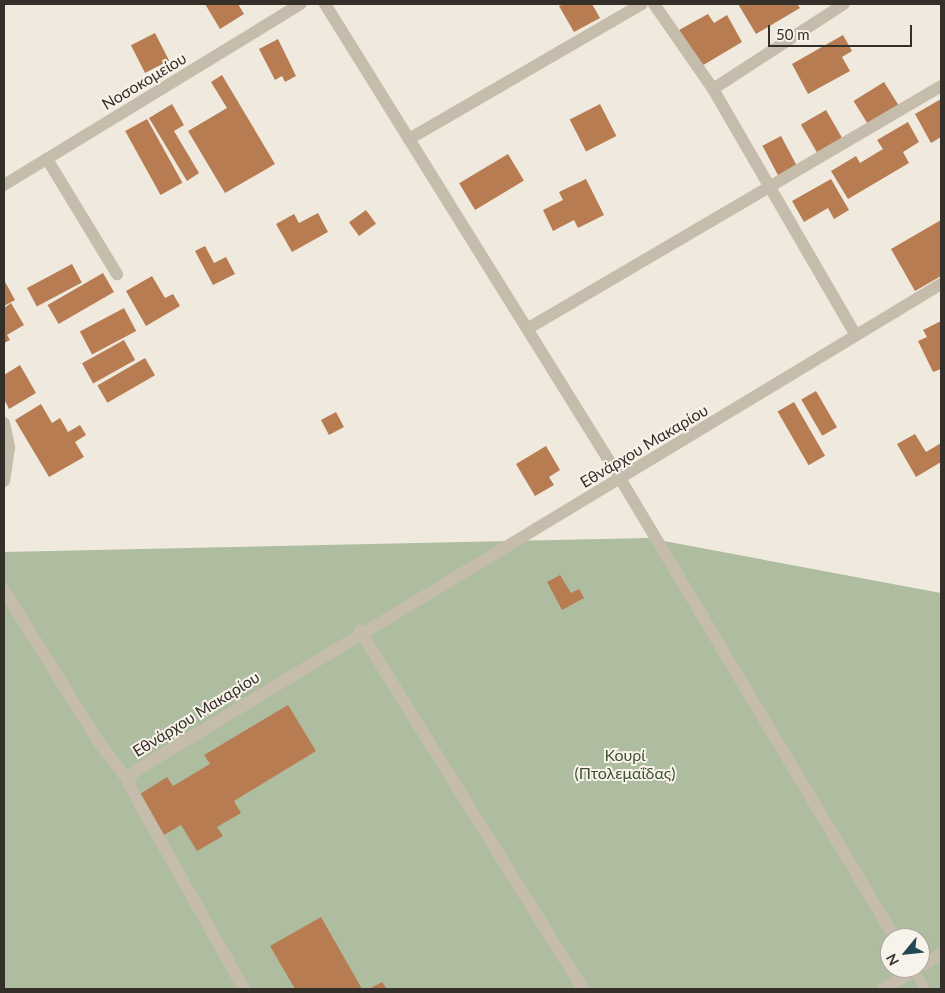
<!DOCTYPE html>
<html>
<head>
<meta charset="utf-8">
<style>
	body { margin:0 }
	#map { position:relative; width:945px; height:993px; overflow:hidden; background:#f0eade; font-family:Lato,sans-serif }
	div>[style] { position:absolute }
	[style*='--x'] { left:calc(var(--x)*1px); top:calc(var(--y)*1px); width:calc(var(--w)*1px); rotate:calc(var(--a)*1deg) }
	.green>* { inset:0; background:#aebd9f }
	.building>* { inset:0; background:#b87c53; transform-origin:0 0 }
	.service>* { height:10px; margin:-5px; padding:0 5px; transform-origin:5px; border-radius:5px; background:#c6bcab }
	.minor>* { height:12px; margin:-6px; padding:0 6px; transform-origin:6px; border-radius:6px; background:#c6bcab }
	.tertiary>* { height:12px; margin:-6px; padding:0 6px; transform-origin:6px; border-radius:6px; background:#c6bcab }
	span { translate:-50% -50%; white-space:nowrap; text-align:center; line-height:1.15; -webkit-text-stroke:4px #f8f3ea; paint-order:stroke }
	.street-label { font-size:16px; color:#352f29 }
	.park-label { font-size:16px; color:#3f5130 }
	.frame { position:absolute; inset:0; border:5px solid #352f29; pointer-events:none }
	.north { position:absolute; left:880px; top:928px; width:50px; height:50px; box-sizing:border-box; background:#f8f3ea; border:1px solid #aaa59d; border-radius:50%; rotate:242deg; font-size:14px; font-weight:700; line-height:20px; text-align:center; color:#352f29 }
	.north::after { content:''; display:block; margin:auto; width:18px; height:22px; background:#244852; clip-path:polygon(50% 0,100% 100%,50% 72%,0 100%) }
	.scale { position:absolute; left:768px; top:25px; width:144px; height:22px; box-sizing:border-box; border:2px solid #352f29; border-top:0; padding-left:6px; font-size:15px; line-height:18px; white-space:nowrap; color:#352f29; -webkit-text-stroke:4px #f8f3ea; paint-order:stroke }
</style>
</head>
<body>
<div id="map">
	<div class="green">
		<div style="clip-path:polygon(evenodd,648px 538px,941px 593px,941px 989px,4px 989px,4px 552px,648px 538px,890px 938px,920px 938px,920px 968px,890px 968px,890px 938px)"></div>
	</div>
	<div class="building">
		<div style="clip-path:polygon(205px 4px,238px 4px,244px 14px,220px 29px)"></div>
		<div style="clip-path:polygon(564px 4px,592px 4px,600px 18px,574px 32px,559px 6px)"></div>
		<div style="clip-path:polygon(738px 4px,797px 4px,800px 8px,756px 34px)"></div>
		<div style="clip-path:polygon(708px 14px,714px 23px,727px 15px,742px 42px,700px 67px,679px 30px)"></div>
		<div style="left:155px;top:33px;width:31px;height:27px;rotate:63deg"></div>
		<div style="clip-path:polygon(843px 35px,852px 51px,842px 57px,850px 71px,808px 94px,792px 64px)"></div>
		<div style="clip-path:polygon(278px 39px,296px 76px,285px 82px,282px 76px,275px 80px,259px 49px)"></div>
		<div style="clip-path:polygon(222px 75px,275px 164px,225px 193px,188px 131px,227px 108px,211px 82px)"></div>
		<div style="left:884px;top:82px;width:31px;height:36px;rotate:58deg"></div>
		<div style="clip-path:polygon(941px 99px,941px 137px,931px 143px,915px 114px)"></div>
		<div style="clip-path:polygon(172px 104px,184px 125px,174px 131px,199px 173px,187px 181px,149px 118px)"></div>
		<div style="left:600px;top:104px;width:36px;height:34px;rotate:63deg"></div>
		<div style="left:826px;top:110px;width:32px;height:29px;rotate:60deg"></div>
		<div style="left:147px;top:119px;width:73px;height:25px;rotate:61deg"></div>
		<div style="clip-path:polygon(908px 122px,919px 142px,903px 152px,909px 163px,848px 199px,831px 171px,856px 156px,860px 163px,883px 149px,877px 140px)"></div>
		<div style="left:781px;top:136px;width:34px;height:21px;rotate:62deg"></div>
		<div style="left:508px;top:154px;width:31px;height:57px;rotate:59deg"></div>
		<div style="clip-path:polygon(586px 179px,604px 215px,578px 228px,574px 220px,553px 231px,543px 210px,563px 200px,559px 192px)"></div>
		<div style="clip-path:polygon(831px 179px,849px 210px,834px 219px,828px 208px,804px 222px,792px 201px)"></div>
		<div style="left:366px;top:210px;width:17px;height:21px;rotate:54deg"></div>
		<div style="clip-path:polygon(318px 213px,328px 232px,292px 252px,276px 224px,294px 214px,299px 223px)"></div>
		<div style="clip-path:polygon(941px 220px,941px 276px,915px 291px,891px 249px)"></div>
		<div style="clip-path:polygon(205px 246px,214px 263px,226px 257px,235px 274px,213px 285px,195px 251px)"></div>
		<div style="left:72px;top:264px;width:21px;height:51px;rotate:62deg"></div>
		<div style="left:103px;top:273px;width:22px;height:64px;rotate:60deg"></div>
		<div style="clip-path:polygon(152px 276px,165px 298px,173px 294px,180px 306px,146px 326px,126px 291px)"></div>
		<div style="clip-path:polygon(4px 280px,15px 300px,4px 306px)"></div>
		<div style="clip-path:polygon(11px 303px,24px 325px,7px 335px,10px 340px,4px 343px,4px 308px)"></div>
		<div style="left:124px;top:308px;width:26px;height:50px;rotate:62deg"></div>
		<div style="clip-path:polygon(941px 321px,941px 369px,933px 372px,918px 341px,927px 337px,923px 330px)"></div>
		<div style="left:124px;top:340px;width:23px;height:48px;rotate:61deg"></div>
		<div style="left:145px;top:358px;width:20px;height:55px;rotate:60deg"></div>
		<div style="clip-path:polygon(20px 365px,36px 393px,9px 409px,4px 399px,4px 375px)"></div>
		<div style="left:816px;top:391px;width:42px;height:17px;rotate:60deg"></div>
		<div style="left:794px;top:402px;width:62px;height:19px;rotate:60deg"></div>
		<div style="clip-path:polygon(41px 404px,52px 423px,60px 418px,68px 432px,80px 425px,86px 435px,75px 442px,84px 457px,49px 477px,15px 420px)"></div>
		<div style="left:336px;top:412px;width:17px;height:17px;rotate:62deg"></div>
		<div style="clip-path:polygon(915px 434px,926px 452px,941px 443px,941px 462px,916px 477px,897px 444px)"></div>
		<div style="clip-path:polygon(546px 446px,560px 470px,549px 477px,554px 485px,535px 496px,516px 464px)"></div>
		<div style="clip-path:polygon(560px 575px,571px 593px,579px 589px,584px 598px,562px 610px,547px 582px)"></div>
		<div style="clip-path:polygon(288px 705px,316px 751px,234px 801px,241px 813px,217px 827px,223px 836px,197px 851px,181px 825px,162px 836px,137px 796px,167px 777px,173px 786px,210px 764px,204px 755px)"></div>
		<div style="clip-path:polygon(321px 917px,362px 989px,295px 989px,270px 946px)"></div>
		<div style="clip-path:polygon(382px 982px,387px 989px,369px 989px)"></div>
	</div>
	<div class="service">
		<div style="--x:914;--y:970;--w:22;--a:60"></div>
	</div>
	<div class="minor">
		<div style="--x:325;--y:4;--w:561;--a:58.12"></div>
		<div style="--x:621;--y:480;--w:534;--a:59.11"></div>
		<div style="--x:654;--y:4;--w:103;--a:55.2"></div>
		<div style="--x:713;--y:89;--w:283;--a:59.9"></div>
		<div style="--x:713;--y:89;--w:156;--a:-33"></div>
		<div style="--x:409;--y:139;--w:269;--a:-30.1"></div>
		<div style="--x:47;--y:159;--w:135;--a:58.7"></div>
		<div style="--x:527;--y:329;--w:480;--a:-30.4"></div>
		<div style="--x:4;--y:423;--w:25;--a:78"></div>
		<div style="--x:9;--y:447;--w:34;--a:98"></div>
		<div style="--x:4;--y:590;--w:181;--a:58.1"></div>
		<div style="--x:100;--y:744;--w:46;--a:52.1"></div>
		<div style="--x:360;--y:631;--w:422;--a:58.1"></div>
		<div style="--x:920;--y:967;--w:25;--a:-32"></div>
		<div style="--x:244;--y:989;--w:232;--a:-119.4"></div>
		<div style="--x:130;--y:787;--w:7;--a:-106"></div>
		<div style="--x:128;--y:780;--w:11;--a:-52"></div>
		<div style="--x:135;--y:771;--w:942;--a:-31.14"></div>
		<div style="--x:883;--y:989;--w:41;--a:-31"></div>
	</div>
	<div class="tertiary">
		<div style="--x:4;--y:185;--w:348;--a:-31.4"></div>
	</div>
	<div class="street-label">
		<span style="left:144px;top:81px;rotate:-31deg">Νοσοκομείου</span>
		<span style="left:644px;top:446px;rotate:-31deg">Εθνάρχου Μακαρίου</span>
		<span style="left:196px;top:714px;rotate:-32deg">Εθνάρχου Μακαρίου</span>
	</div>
	<div class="park-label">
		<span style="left:625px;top:764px">Κουρί<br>(Πτολεμαΐδας)</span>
	</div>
	<div class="frame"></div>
	<div class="north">N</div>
	<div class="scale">50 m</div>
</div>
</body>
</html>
